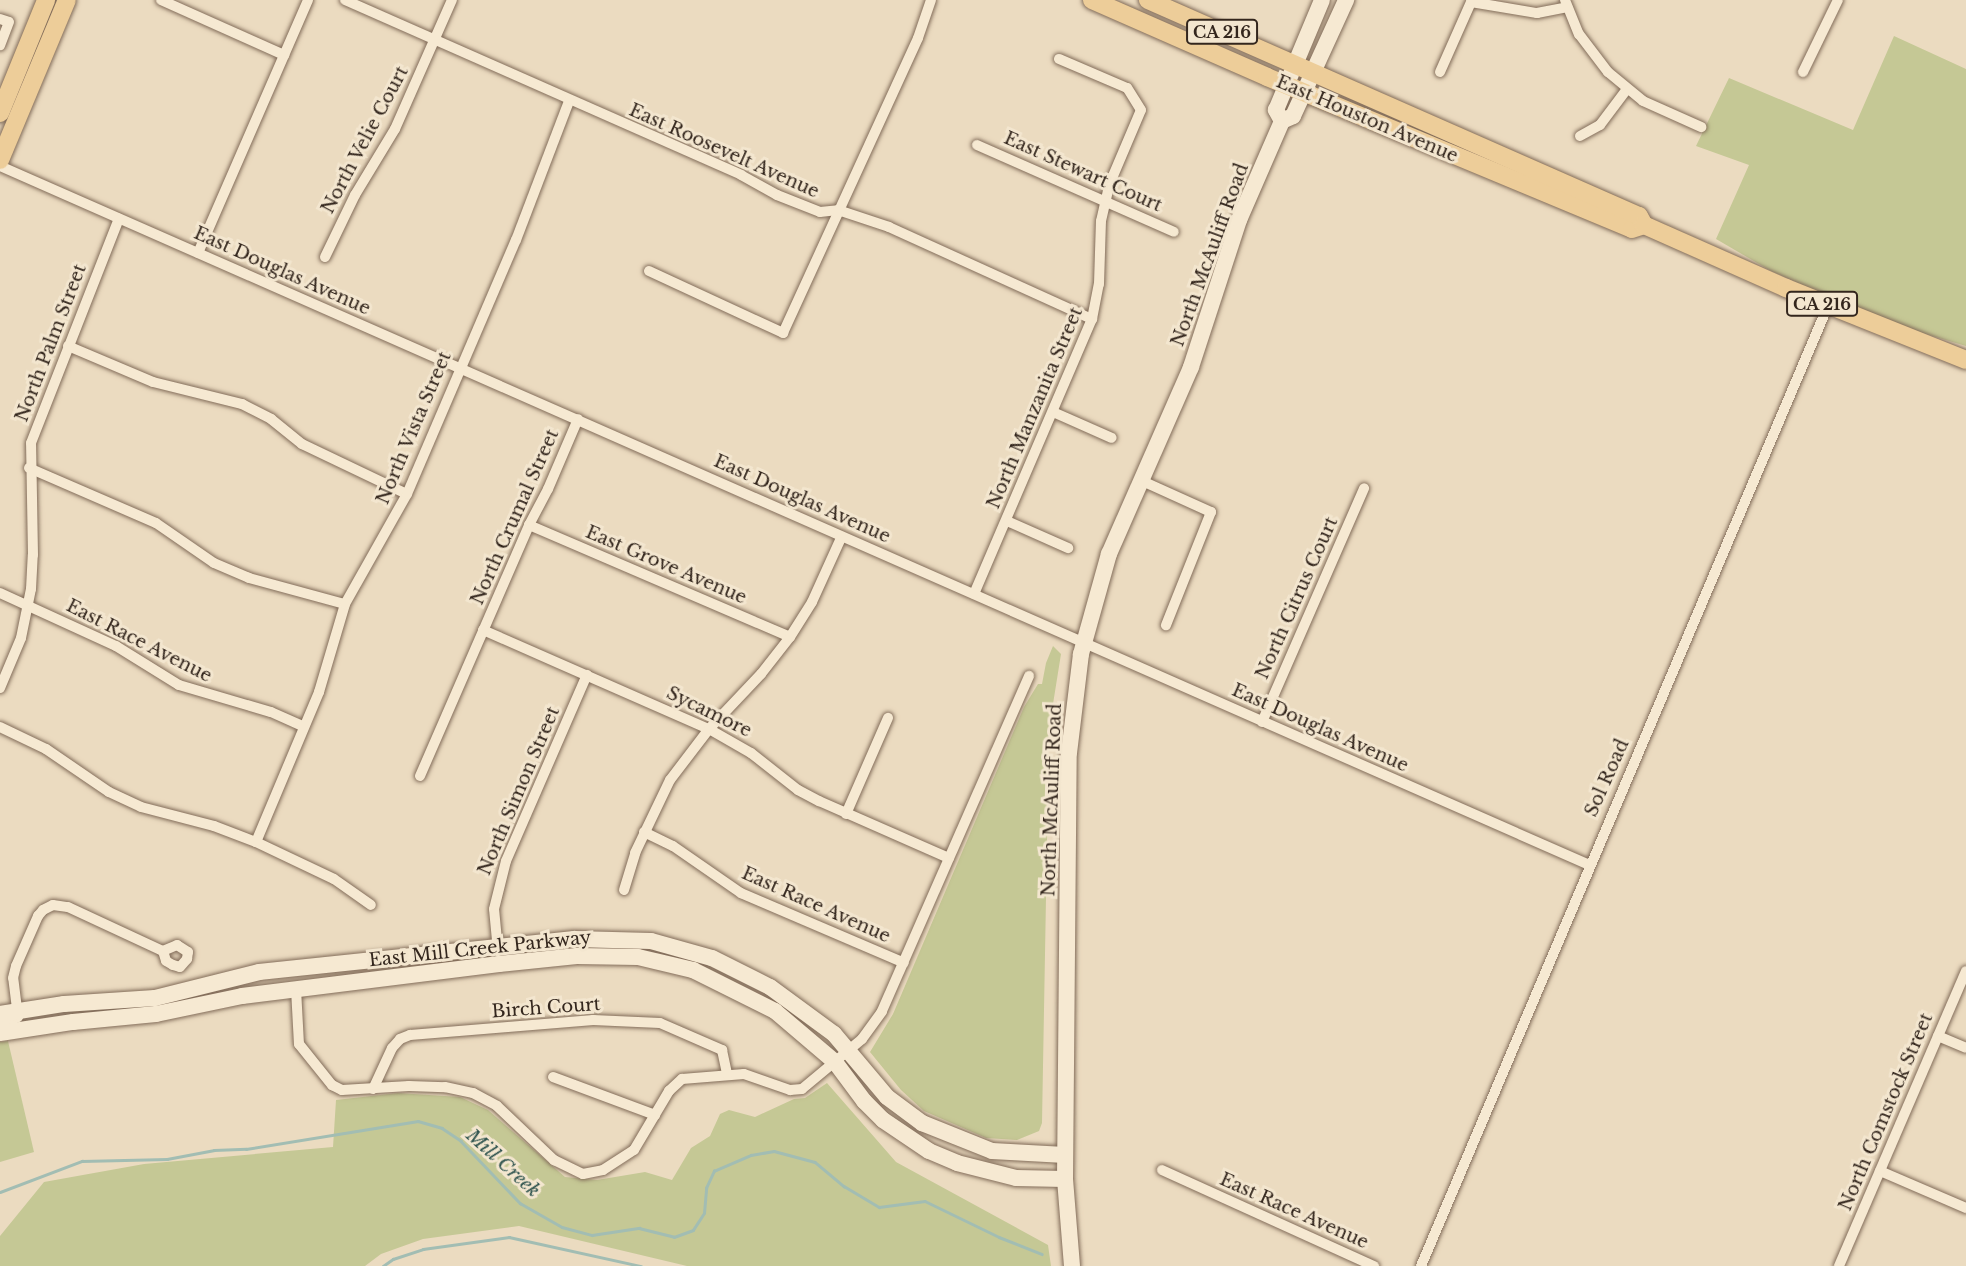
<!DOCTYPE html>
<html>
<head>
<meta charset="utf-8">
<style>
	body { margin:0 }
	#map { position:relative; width:1966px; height:1266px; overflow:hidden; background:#ebdbc0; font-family:"Libre Baskerville",serif }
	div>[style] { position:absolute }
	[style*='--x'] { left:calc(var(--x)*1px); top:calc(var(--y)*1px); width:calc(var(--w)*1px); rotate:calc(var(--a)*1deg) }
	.green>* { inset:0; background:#c5c895 }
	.stream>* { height:2.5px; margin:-1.25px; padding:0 1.25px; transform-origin:1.25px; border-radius:1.25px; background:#a2bdb3 }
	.roads { filter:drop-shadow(0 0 2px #826c59) drop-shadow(0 0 2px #826c59) }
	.street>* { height:10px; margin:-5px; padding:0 5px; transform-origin:5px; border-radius:5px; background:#f6e9d2 }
	.secondary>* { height:16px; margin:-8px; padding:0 8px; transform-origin:8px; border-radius:8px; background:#f6e9d2 }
	.primary>* { height:18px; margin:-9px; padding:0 9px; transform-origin:9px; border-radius:9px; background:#edcd99 }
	span { translate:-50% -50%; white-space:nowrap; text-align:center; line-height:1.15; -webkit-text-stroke:6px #f3e6cf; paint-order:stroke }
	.shield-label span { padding:2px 5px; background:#f3e6cf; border:2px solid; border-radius:5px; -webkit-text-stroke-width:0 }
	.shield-label { font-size:16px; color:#33261d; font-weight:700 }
	.street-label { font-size:18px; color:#33261d }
	.water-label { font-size:19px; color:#2d524d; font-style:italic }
</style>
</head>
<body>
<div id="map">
	<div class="green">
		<div style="clip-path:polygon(1894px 36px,1966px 69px,1966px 346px,1912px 330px,1814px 290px,1771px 271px,1716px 239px,1749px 165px,1696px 146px,1729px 78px,1853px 130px)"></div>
		<div style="clip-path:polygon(1053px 646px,1061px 654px,1049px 729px,1042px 1123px,1039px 1131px,1017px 1140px,986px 1138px,924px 1111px,901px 1090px,870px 1052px,893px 1014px,1024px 707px,1038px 684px,1042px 684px,1046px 663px)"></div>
		<div style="clip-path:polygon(8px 1041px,34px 1152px,0 1162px,0 1042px)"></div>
		<div style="clip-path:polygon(827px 1083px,896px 1162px,1048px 1245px,1051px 1266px,687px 1266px,519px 1226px,423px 1239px,381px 1254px,365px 1266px,0 1266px,0 1236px,44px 1182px,144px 1164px,333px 1147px,336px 1100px,398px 1093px,460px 1097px,488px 1110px,565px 1177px,597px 1180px,645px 1172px,672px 1180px,691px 1148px,710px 1136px,720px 1114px,729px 1110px,755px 1117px,794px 1099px,805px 1098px)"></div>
	</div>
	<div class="stream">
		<div style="--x:0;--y:1192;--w:88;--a:-20.7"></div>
		<div style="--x:82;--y:1161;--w:85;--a:-1.3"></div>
		<div style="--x:167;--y:1159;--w:48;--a:-10.8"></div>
		<div style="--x:214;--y:1150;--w:32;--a:-2"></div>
		<div style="--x:246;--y:1149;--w:174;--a:-9.2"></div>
		<div style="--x:418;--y:1121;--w:25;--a:16"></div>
		<div style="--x:442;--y:1128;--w:23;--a:34"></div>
		<div style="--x:461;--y:1141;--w:86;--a:46.4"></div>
		<div style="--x:520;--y:1203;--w:48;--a:29.7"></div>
		<div style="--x:562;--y:1227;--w:31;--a:15"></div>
		<div style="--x:592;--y:1235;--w:48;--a:-8.5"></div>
		<div style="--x:639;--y:1228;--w:36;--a:14"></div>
		<div style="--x:674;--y:1237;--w:20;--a:-20"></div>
		<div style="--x:693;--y:1230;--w:20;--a:-57"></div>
		<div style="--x:704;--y:1213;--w:25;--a:-85"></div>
		<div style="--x:706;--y:1188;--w:19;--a:-65"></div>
		<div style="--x:714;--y:1171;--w:40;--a:-23.4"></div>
		<div style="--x:751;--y:1155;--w:23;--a:-10"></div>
		<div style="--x:774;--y:1151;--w:42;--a:15"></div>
		<div style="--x:815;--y:1162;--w:38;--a:40"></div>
		<div style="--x:844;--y:1186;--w:41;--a:31"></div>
		<div style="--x:879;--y:1207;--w:46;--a:-7.4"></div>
		<div style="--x:925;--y:1201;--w:82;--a:25.9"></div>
		<div style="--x:999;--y:1237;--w:46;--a:21.6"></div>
		<div style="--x:383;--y:1266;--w:12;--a:-35"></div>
		<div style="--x:393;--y:1259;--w:32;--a:-18"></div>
		<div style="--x:423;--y:1249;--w:87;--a:-7.9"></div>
		<div style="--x:509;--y:1237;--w:135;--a:12.4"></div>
	</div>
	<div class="roads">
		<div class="street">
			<div style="--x:161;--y:0;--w:135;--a:24.1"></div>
			<div style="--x:345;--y:0;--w:433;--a:23.8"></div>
			<div style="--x:741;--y:175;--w:41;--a:29.1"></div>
			<div style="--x:777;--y:195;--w:46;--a:21.6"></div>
			<div style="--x:820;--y:212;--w:18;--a:-6"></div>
			<div style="--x:838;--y:210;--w:54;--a:18.4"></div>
			<div style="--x:889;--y:227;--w:223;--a:24.4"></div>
			<div style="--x:1565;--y:0;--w:37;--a:68"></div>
			<div style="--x:1579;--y:34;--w:48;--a:52.7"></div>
			<div style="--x:1608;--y:72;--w:45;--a:39.6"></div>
			<div style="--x:1643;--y:101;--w:64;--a:24.1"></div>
			<div style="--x:0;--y:19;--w:9;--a:18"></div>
			<div style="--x:9;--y:22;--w:25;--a:111"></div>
			<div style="--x:1440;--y:72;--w:77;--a:-66.1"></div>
			<div style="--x:1471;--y:2;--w:67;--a:9.5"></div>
			<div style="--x:1537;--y:13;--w:31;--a:-11"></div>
			<div style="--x:1803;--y:72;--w:80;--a:-64.1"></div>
			<div style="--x:1580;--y:136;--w:23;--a:-29"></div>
			<div style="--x:1600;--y:125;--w:45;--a:-53.1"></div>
			<div style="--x:977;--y:145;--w:215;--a:23.8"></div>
			<div style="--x:0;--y:166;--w:1736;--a:23.74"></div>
			<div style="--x:198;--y:253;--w:276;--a:-66.5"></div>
			<div style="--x:325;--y:257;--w:69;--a:-64.2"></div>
			<div style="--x:355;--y:195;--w:77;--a:-58.8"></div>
			<div style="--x:395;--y:129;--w:141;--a:-66.2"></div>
			<div style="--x:649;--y:271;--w:148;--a:24.8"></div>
			<div style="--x:783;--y:333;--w:324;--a:-65.4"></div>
			<div style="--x:918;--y:38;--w:40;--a:-71.1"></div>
			<div style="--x:68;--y:346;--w:92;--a:23"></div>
			<div style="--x:153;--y:382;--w:92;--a:13.9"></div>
			<div style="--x:242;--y:404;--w:33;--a:27"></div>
			<div style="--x:271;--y:419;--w:40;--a:39"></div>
			<div style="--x:302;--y:444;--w:116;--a:25.5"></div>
			<div style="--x:1053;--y:412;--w:64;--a:23.8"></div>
			<div style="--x:29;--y:468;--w:138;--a:23.4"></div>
			<div style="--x:156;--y:523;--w:70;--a:34.6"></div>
			<div style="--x:214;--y:563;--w:38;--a:23"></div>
			<div style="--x:249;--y:578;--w:99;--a:15.2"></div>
			<div style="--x:1140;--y:480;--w:78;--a:24.3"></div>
			<div style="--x:1211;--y:512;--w:122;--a:111.7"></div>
			<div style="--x:1007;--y:521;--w:67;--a:23.9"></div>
			<div style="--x:529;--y:525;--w:284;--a:23.2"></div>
			<div style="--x:0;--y:593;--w:128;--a:24.6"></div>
			<div style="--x:116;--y:646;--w:74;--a:31.8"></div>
			<div style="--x:179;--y:685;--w:96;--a:16.4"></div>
			<div style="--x:271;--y:712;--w:36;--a:24"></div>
			<div style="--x:974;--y:594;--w:299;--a:-66.8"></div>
			<div style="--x:1092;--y:319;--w:36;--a:-79"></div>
			<div style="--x:1099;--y:284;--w:63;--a:-88.2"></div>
			<div style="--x:1101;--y:221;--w:39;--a:-77"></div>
			<div style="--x:1110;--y:183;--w:79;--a:-67"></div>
			<div style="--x:1141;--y:110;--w:26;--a:-122"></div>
			<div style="--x:1127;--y:88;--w:74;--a:-156.9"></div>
			<div style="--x:483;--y:630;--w:247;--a:23.7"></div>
			<div style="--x:709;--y:729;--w:48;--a:29.7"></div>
			<div style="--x:751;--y:753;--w:60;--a:38.2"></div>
			<div style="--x:798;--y:790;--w:24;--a:28"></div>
			<div style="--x:819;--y:801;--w:142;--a:23.7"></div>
			<div style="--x:0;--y:688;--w:54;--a:-67.2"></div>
			<div style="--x:21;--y:638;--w:50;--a:-78.5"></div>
			<div style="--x:31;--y:589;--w:34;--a:-87"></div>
			<div style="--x:33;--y:555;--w:112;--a:-91"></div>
			<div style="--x:31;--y:443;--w:241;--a:-68.6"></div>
			<div style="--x:1262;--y:722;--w:255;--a:-66.4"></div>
			<div style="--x:0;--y:727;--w:51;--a:25.6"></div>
			<div style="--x:46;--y:749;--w:76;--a:34.3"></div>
			<div style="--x:109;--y:792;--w:35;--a:25"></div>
			<div style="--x:141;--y:807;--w:75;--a:14.6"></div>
			<div style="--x:214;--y:826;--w:45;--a:20.9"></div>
			<div style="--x:256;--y:842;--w:86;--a:25.4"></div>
			<div style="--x:334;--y:879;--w:45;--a:35.1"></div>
			<div style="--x:420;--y:776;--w:274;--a:-66.5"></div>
			<div style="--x:529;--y:525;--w:41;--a:-62.2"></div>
			<div style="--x:548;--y:489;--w:76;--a:-66.8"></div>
			<div style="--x:846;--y:814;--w:105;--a:-66.4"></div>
			<div style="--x:644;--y:832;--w:32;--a:26"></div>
			<div style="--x:673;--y:846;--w:83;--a:34.7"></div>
			<div style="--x:741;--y:893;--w:177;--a:23.2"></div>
			<div style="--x:256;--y:842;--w:163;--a:-67.2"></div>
			<div style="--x:319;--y:692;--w:92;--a:-73.5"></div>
			<div style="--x:345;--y:604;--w:126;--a:-60.6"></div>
			<div style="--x:407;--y:494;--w:276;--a:-66.8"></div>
			<div style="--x:516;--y:240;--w:149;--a:-69.1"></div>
			<div style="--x:624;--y:890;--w:39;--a:-73"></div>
			<div style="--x:635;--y:853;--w:81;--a:-64.4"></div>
			<div style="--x:670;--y:780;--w:64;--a:-52.6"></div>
			<div style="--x:709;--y:729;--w:76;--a:-46.6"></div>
			<div style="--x:761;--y:674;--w:47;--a:-51.9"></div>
			<div style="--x:790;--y:637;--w:41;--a:-57.8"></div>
			<div style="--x:812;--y:602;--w:72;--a:-65.6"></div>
			<div style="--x:498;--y:951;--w:42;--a:-95.4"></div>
			<div style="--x:494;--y:909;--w:49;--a:-76"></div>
			<div style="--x:506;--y:861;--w:203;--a:-66.5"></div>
			<div style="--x:296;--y:989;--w:55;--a:86.9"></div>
			<div style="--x:299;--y:1044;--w:53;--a:51.2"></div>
			<div style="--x:332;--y:1085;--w:11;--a:27"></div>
			<div style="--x:342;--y:1090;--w:67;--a:-3.4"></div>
			<div style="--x:409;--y:1086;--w:36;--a:2"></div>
			<div style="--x:445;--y:1087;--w:29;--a:12"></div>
			<div style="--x:473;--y:1093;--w:27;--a:28"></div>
			<div style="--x:497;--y:1106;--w:79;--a:43.5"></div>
			<div style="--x:554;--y:1160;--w:32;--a:26"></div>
			<div style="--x:583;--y:1174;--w:20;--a:-11"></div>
			<div style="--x:603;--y:1170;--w:37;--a:-33"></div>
			<div style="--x:634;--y:1150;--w:69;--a:-59.3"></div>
			<div style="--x:669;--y:1091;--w:18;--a:-43"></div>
			<div style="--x:682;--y:1079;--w:62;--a:-4.6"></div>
			<div style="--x:744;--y:1074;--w:49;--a:19.2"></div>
			<div style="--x:790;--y:1090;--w:12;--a:-5"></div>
			<div style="--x:802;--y:1089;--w:78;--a:-39.8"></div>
			<div style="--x:862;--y:1039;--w:34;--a:-54"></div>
			<div style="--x:882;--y:1011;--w:366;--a:-66.3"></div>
			<div style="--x:0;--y:1026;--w:20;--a:-27"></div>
			<div style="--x:18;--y:1017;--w:39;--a:-97"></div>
			<div style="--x:13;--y:978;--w:12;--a:-76"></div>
			<div style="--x:16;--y:966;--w:55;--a:-66.3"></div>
			<div style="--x:38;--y:916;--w:8;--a:-50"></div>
			<div style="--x:43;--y:910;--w:11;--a:-27"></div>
			<div style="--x:53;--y:905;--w:15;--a:8"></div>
			<div style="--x:68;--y:907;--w:105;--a:24.9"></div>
			<div style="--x:163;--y:951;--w:10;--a:73"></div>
			<div style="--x:166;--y:961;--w:8;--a:30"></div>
			<div style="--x:173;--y:965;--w:7;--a:16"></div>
			<div style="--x:180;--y:967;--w:11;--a:-49"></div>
			<div style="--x:187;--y:959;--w:7;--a:-82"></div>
			<div style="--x:188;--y:952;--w:13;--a:-148"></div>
			<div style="--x:177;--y:945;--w:15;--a:157"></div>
			<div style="--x:1938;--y:1036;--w:30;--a:23"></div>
			<div style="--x:553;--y:1077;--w:109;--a:20.4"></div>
			<div style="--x:373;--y:1089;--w:45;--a:-65.1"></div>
			<div style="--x:392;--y:1048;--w:12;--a:-48"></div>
			<div style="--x:400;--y:1039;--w:11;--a:-22"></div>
			<div style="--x:410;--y:1035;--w:184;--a:-4.7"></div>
			<div style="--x:593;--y:1020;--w:67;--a:2.6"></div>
			<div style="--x:660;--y:1023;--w:68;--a:23.5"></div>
			<div style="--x:722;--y:1050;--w:25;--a:78"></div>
			<div style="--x:1162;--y:1170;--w:233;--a:24.4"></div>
			<div style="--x:1880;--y:1171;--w:94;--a:23.3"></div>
			<div style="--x:1421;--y:1266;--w:1043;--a:-67.03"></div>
			<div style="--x:1839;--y:1266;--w:321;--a:-66.7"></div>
		</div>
		<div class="secondary">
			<div style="--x:1282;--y:121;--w:13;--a:-119"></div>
			<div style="--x:1276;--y:110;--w:119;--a:-67.3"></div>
			<div style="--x:0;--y:1014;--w:65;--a:-8.9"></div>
			<div style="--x:64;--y:1004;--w:91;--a:-3.8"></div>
			<div style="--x:155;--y:998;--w:107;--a:-14"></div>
			<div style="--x:259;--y:972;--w:317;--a:-6"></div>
			<div style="--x:574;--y:939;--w:77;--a:1.5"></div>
			<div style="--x:651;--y:941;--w:63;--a:15.6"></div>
			<div style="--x:712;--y:958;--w:65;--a:26.6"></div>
			<div style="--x:770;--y:987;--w:79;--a:36.3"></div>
			<div style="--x:834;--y:1034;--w:82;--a:49.9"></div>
			<div style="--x:887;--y:1097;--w:44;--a:36.6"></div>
			<div style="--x:922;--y:1123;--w:75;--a:21.8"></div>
			<div style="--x:992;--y:1151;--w:73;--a:3.1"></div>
			<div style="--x:0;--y:1033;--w:74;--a:-8.6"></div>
			<div style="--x:73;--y:1022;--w:83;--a:-5.5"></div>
			<div style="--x:156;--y:1014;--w:88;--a:-11.8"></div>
			<div style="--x:242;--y:996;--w:259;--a:-7.1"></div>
			<div style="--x:499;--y:964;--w:78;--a:-5.9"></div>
			<div style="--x:577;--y:956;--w:61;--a:0.9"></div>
			<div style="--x:638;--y:957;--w:57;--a:13.3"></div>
			<div style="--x:693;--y:970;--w:92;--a:26.6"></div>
			<div style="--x:775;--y:1011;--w:79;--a:40.4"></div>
			<div style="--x:835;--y:1062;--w:49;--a:53.4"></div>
			<div style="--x:864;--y:1101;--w:27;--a:45"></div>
			<div style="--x:883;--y:1120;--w:55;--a:34"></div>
			<div style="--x:929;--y:1151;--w:30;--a:23"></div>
			<div style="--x:957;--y:1163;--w:61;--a:14.3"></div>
			<div style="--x:1016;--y:1178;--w:49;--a:1.2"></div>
			<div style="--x:1072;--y:1266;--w:87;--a:-94.6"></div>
			<div style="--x:1065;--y:1179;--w:426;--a:-89.5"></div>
			<div style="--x:1069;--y:753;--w:100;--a:-83.1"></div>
			<div style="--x:1081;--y:654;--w:104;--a:-74.4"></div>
			<div style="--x:1109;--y:554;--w:204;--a:-66.3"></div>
			<div style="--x:1191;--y:367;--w:155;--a:-71.9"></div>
			<div style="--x:1239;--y:220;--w:108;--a:-66.5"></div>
			<div style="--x:1282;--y:121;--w:12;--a:-24"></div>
			<div style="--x:1293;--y:116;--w:128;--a:-65.4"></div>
		</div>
		<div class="primary">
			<div style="--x:1092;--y:0;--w:191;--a:23.7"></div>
			<div style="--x:1267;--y:77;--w:395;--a:22.6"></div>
			<div style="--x:1632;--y:229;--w:13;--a:-18"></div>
			<div style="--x:1148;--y:0;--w:536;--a:23.75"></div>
			<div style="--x:1639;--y:216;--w:10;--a:61"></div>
			<div style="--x:1644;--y:225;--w:155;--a:23.9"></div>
			<div style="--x:1786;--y:288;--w:194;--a:21.8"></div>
			<div style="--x:0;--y:113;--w:122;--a:-67.8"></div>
			<div style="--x:0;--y:160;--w:173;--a:-67.3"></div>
		</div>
	</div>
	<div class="shield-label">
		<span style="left:1222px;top:32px">CA 216</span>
		<span style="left:1822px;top:304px">CA 216</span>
	</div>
	<div class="street-label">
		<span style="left:1367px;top:119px;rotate:23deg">East Houston Avenue</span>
		<span style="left:365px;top:140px;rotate:-62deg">North Velie Court</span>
		<span style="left:724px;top:151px;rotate:24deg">East Roosevelt Avenue</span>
		<span style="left:1083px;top:172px;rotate:24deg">East Stewart Court</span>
		<span style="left:1210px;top:255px;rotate:-70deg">North McAuliff Road</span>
		<span style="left:282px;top:271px;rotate:24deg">East Douglas Avenue</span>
		<span style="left:51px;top:343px;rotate:-69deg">North Palm Street</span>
		<span style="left:1035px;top:408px;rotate:-67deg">North Manzanita Street</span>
		<span style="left:414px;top:428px;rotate:-67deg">North Vista Street</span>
		<span style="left:802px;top:499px;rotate:24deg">East Douglas Avenue</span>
		<span style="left:515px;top:517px;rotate:-66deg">North Crumal Street</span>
		<span style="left:666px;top:565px;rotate:23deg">East Grove Avenue</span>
		<span style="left:1297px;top:598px;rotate:-66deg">North Citrus Court</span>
		<span style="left:139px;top:641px;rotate:27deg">East Race Avenue</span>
		<span style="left:709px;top:712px;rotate:26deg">Sycamore</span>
		<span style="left:1320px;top:728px;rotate:24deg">East Douglas Avenue</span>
		<span style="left:1607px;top:778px;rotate:-66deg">Sol Road</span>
		<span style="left:519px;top:791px;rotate:-67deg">North Simon Street</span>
		<span style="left:1052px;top:800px;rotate:-88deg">North McAuliff Road</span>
		<span style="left:816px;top:905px;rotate:24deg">East Race Avenue</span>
		<span style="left:480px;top:949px;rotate:-6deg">East Mill Creek Parkway</span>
		<span style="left:546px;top:1008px;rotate:-4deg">Birch Court</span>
		<span style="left:1886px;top:1112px;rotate:-67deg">North Comstock Street</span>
		<span style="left:1294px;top:1211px;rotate:24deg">East Race Avenue</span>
	</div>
	<div class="water-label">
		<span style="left:503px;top:1163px;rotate:42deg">Mill Creek</span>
	</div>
</div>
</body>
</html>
